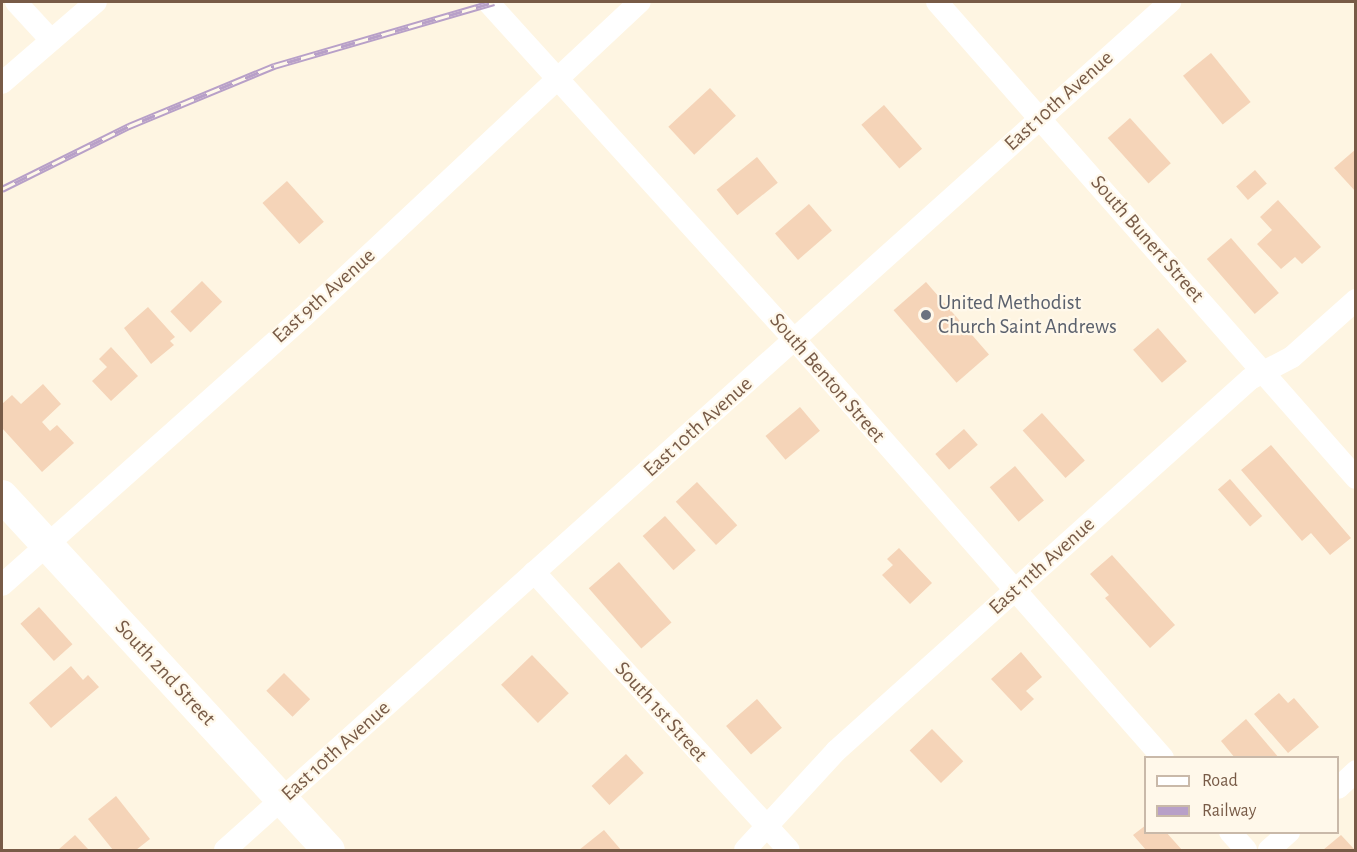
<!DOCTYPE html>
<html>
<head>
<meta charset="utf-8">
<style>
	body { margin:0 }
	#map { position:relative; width:1357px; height:852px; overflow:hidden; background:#fef5e2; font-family:"Alegreya Sans",sans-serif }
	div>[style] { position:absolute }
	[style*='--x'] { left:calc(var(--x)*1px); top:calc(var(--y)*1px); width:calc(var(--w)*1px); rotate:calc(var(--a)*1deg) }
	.building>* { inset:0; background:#f5d4b8; transform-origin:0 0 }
	.street>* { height:22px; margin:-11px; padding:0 11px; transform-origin:11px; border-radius:11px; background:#fff }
	.secondary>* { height:32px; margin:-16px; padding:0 16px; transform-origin:16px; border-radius:16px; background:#fff }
	.rail>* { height:7px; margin-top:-3.5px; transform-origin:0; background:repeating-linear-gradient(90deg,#fff8ea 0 14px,#b8a0c8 0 28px); box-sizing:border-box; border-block:2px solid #b8a0c8 }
	.dots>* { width:16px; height:16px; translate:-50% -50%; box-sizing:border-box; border:3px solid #fff8ea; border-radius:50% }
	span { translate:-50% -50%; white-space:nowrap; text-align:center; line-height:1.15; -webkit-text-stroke:4.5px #fff8ea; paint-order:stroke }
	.street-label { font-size:21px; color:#785b47 }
	.worship-label { font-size:21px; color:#5b616d }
	.left { translate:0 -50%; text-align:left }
	.frame { position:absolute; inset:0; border:3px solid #785b47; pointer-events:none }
	.legend { position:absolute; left:1144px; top:756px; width:195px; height:78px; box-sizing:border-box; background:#fff8ea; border:2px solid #c9b9a9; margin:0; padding:8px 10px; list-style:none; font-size:18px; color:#785b47 }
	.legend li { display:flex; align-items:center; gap:12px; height:30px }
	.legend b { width:30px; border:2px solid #c9b9a9 }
</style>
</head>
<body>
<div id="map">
	<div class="building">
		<div style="left:1211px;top:53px;width:63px;height:36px;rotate:51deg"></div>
		<div style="left:710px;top:88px;width:38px;height:57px;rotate:47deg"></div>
		<div style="left:884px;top:105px;width:58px;height:30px;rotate:49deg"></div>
		<div style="left:1130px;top:118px;width:61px;height:30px;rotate:48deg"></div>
		<div style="clip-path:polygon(1356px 149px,1356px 192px,1334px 168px)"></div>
		<div style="left:757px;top:157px;width:33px;height:52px;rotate:51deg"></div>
		<div style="left:1255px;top:170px;width:18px;height:25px;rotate:49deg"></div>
		<div style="left:287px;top:181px;width:55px;height:33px;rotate:48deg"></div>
		<div style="clip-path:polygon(1278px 200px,1321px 247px,1302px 264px,1295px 257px,1281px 269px,1257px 244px,1272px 230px,1260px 217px)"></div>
		<div style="left:809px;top:204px;width:35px;height:45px;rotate:49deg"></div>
		<div style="left:1231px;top:238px;width:73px;height:32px;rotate:49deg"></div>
		<div style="left:202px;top:281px;width:29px;height:44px;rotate:46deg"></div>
		<div style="left:926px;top:282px;width:96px;height:43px;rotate:49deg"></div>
		<div style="clip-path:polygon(148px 307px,175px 337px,170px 341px,174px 345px,151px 364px,124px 328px)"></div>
		<div style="left:1158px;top:328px;width:44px;height:33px;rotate:49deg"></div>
		<div style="clip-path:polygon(111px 347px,138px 376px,111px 401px,92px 381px,107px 367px,99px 359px)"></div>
		<div style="clip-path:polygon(43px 384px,61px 404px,42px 422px,50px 431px,57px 425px,74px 443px,42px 472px,2px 428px,2px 404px,12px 395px,21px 404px)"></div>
		<div style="left:800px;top:407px;width:31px;height:45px;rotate:50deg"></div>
		<div style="left:1042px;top:413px;width:64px;height:26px;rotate:48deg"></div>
		<div style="left:964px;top:429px;width:21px;height:38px;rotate:49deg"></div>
		<div style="clip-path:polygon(1271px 445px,1351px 538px,1330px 555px,1311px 533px,1302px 541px,1241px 470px)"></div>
		<div style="left:1015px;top:466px;width:45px;height:33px;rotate:50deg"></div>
		<div style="left:1230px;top:479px;width:49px;height:16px;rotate:49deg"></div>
		<div style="left:697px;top:482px;width:59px;height:29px;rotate:47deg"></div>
		<div style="left:665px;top:516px;width:46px;height:30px;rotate:48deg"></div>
		<div style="clip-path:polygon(899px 548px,932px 583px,910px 604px,882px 575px,893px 565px,887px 559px)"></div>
		<div style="clip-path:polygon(1112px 555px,1175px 625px,1150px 648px,1105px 598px,1109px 595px,1090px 574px)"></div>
		<div style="left:619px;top:562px;width:80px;height:40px;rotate:49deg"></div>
		<div style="left:39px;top:607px;width:50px;height:25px;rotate:48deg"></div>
		<div style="clip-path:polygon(1021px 652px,1042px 677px,1026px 691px,1034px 699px,1021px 711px,991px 679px)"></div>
		<div style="left:532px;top:655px;width:53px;height:43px;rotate:46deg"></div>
		<div style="clip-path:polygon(71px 666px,83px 680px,88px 675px,99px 687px,51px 728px,29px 703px)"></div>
		<div style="left:284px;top:673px;width:37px;height:25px;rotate:45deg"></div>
		<div style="clip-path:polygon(1279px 693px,1288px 703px,1294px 698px,1319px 727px,1288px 753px,1254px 714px)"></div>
		<div style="left:757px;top:699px;width:38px;height:41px;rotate:49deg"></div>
		<div style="clip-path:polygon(1246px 719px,1279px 758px,1235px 758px,1221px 741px)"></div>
		<div style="left:932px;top:729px;width:45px;height:31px;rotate:46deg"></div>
		<div style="left:626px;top:754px;width:26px;height:47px;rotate:47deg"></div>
		<div style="clip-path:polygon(116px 796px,150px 839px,136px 850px,113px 850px,88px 819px)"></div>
		<div style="clip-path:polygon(1146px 825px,1146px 832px,1166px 832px,1182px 850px,1146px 850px,1133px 835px)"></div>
		<div style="clip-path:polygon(604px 830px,621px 850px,579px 850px)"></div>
		<div style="clip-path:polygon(75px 835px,89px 850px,58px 850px)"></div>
		<div style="clip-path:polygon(1341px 835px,1355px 850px,1323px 850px)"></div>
	</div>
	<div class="street">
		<div style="--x:16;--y:2;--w:52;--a:47.4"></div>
		<div style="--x:488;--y:2;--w:457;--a:47.8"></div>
		<div style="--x:795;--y:340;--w:557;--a:48.64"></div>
		<div style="--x:937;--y:2;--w:634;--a:48.64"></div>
		<div style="--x:2;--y:83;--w:124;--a:-40.8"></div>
		<div style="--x:534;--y:572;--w:377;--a:47.5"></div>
		<div style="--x:2;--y:585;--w:403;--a:-41.7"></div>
		<div style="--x:303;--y:317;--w:461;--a:-43.1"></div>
		<div style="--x:1338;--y:788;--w:25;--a:-43"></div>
		<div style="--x:1230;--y:832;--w:24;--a:48"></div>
		<div style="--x:225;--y:850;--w:1270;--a:-41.9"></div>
		<div style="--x:745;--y:850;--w:134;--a:-47.4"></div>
		<div style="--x:836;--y:751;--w:557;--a:-41.94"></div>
		<div style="--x:1250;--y:379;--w:47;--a:-27.6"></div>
		<div style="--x:1292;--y:357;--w:86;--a:-41.7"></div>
		<div style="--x:1269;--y:850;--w:27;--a:-42"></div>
	</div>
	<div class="secondary">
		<div style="--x:2;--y:496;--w:482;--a:47.3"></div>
	</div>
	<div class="rail">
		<div style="--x:2;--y:189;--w:142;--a:-26.4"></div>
		<div style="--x:129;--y:126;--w:157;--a:-22.5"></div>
		<div style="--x:274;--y:66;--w:229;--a:-16.2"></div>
	</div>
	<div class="dots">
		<div style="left:926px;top:315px;background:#6b7280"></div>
	</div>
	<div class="street-label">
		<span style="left:1059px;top:101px;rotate:-42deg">East 10th Avenue</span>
		<span style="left:1147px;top:239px;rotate:49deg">South Bunert Street</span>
		<span style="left:324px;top:296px;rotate:-42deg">East 9th Avenue</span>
		<span style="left:827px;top:378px;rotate:49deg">South Benton Street</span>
		<span style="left:698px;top:427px;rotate:-42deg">East 10th Avenue</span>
		<span style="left:1042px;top:566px;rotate:-42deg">East 11th Avenue</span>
		<span style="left:165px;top:673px;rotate:47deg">South 2nd Street</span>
		<span style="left:661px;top:712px;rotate:48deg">South 1st Street</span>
		<span style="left:336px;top:751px;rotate:-42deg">East 10th Avenue</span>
	</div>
	<div class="worship-label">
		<span class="left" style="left:938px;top:315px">United Methodist<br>Church Saint Andrews</span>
	</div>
	<div class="frame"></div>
	<ul class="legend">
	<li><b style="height:8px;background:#fff"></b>Road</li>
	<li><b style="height:8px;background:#b8a0c8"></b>Railway</li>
	</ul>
</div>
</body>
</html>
